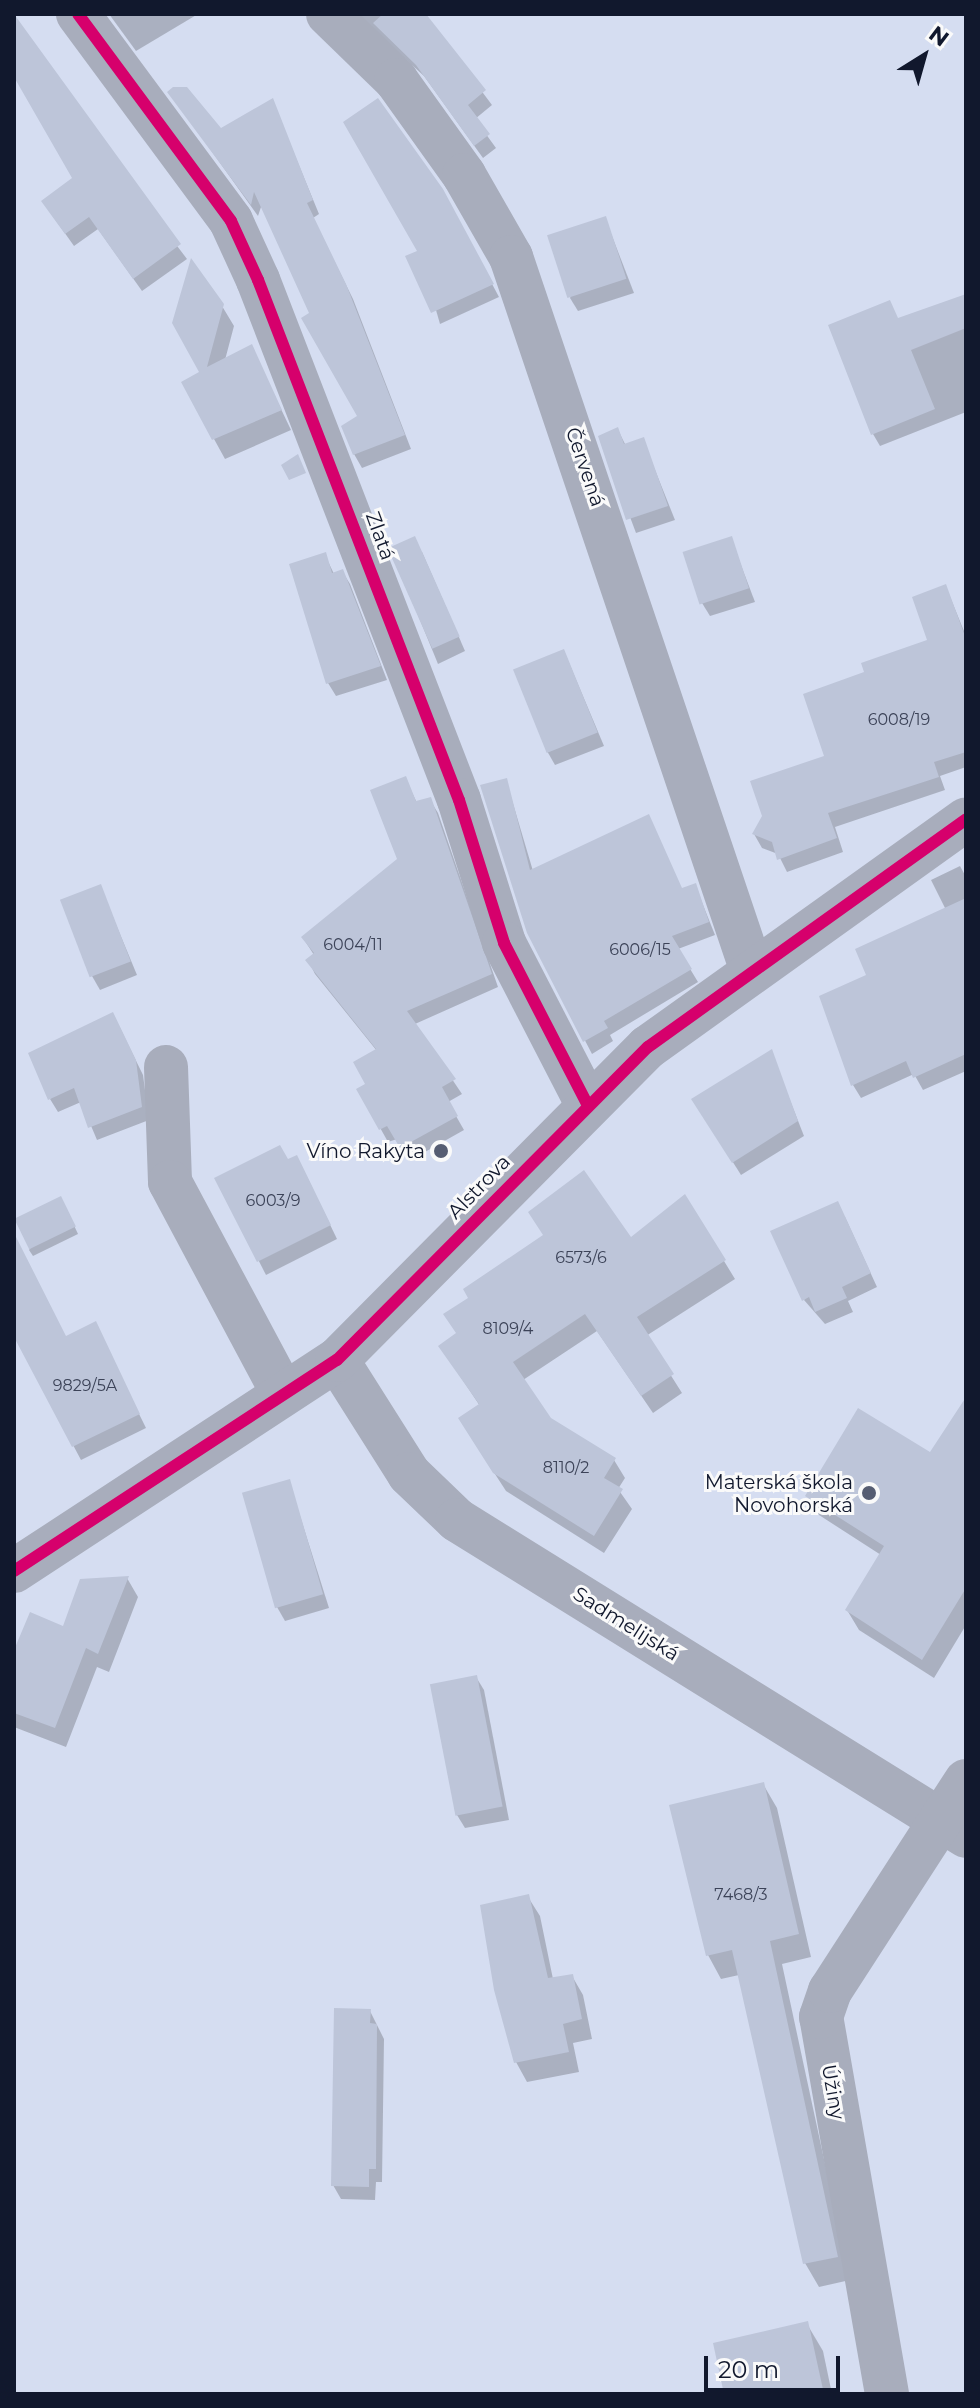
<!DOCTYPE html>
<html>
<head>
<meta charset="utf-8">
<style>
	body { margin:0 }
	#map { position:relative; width:980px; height:2408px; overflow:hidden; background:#d5ddf1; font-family:Montserrat,sans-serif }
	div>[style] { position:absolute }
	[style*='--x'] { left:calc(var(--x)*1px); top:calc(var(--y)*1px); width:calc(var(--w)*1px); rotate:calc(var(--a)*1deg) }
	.shadow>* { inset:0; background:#0003 }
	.building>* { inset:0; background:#bdc5d9; transform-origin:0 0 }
	.minor>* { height:44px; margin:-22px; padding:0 22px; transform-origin:22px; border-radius:22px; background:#a8adbc }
	.cycleway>* { height:12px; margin:-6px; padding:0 6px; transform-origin:6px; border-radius:6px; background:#d6006c }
	.dots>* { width:22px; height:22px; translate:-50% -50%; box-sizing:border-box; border:4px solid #fafafa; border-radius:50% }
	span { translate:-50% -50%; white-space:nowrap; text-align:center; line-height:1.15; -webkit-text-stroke:6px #fafafa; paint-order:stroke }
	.number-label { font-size:16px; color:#3c4358 }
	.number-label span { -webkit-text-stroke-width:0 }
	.street-label { font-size:20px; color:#11182d }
	.poi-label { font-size:20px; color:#11182d }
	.right { translate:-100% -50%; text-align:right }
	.frame { position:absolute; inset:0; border:16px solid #11182d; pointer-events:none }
	.north { position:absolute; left:884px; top:16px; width:80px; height:80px; -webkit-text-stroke:6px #fafafa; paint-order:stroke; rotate:37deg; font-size:22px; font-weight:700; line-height:32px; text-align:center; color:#11182d }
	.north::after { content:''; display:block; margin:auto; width:28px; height:36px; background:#11182d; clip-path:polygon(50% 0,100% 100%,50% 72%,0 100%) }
	.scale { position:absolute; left:704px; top:2356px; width:136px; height:36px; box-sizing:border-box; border:4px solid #11182d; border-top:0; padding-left:10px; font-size:24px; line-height:28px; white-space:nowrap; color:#11182d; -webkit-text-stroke:6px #fafafa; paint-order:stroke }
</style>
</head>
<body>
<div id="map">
	<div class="shadow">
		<div style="clip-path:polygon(109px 14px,198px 14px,136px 51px)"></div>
		<div style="clip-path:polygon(356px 14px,424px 14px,492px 105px,475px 119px,496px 148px,483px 158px,424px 76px)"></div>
		<div style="clip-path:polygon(14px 30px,187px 259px,142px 291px,98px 229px,74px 246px,52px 215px,75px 179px,14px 73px)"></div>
		<div style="clip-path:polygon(170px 93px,220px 131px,272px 100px,319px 214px,313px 218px,353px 299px,411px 449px,362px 468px,354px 454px,359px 417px,262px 204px,258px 216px)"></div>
		<div style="clip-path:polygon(449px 203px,499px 297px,440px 324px,419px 251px)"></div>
		<div style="clip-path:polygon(605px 218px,634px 293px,578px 311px,570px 298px)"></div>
		<div style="clip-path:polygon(966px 296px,966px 412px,880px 446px,873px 434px,899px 320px)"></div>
		<div style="clip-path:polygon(222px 306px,234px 326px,225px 360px,251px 346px,291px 430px,225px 459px,214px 439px,202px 373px)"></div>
		<div style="clip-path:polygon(618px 430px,626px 446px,643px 440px,675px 520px,636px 533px,600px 437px)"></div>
		<div style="clip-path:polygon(731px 539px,755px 602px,710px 616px,702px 603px)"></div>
		<div style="clip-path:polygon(391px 549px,422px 552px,465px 651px,438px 664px)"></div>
		<div style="clip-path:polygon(325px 555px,334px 574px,342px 571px,350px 584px,387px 680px,336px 696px,328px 683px)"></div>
		<div style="clip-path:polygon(946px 587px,966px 636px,966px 767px,940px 776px,945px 790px,835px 827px,843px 852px,787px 872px,778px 854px,762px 848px,754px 834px,826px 758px,866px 673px,930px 642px)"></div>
		<div style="clip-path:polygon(564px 651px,604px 746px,555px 765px,547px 751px)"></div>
		<div style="clip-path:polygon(405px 778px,417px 803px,430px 800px,438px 813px,498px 987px,415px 1024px,462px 1094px,448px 1102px,464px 1130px,409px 1161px,397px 1139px,388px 1142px,359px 1090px,367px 1085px,377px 1051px,315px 974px,308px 960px,314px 955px,303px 938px,400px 859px)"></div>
		<div style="clip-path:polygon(506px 780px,533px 871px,683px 890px,695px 885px,715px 935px,678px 949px,698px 982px,610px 1035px,613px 1041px,592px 1054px,529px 933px)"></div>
		<div style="clip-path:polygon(960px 866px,966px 877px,966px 1071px,923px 1090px,914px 1074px,861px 1098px,853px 1085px,869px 976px,946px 910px,931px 880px)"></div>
		<div style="clip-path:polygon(100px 886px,137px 975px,100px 990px,92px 976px)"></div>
		<div style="clip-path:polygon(120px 1028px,143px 1075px,149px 1120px,97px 1140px,81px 1102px,58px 1112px,50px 1099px)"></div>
		<div style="clip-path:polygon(771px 1052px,804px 1136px,741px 1175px,702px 1113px)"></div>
		<div style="clip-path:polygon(288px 1162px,304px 1171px,337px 1239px,266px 1275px,217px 1179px)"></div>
		<div style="clip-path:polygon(64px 1204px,78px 1234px,33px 1256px,29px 1250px)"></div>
		<div style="clip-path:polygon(845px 1217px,877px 1287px,848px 1301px,853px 1312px,825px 1324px,804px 1300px)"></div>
		<div style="clip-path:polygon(14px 1236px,66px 1338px,100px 1335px,146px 1428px,81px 1460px,14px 1334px)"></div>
		<div style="clip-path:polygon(631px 1240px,724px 1261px,735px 1279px,646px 1336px,682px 1393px,653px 1413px,597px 1331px,523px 1380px,549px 1419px,614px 1460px,625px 1478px,618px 1489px,632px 1509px,604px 1553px,506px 1491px,471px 1437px,480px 1406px,440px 1346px)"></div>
		<div style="clip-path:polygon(966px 1429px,966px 1625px,934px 1678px,859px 1630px,847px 1610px,881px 1555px,819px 1515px,807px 1496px,931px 1455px)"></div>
		<div style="clip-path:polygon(289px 1481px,329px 1608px,285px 1621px,277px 1607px)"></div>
		<div style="clip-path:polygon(127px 1578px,138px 1597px,109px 1672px,97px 1667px,66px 1747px,14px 1727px,14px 1649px,64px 1628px)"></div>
		<div style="clip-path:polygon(476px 1677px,484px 1690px,509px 1820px,465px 1828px,457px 1815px)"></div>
		<div style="clip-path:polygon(763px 1784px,777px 1808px,811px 1957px,782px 1964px,850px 2280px,819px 2287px,805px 2263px,739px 1975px,721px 1979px,708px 1955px)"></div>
		<div style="clip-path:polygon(528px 1897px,540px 1916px,553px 1979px,572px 1976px,583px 1995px,592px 2039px,573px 2043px,579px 2072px,527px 2082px,516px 2062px)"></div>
		<div style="clip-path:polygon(370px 2011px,384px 2039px,382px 2182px,376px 2182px,375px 2200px,341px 2199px,333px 2185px)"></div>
		<div style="clip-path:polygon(807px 2324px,823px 2351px,832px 2394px,726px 2394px)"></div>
	</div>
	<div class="building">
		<div style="clip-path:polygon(14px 14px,181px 244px,133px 279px,89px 217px,65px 234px,41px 201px,72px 178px,14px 77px)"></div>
		<div style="clip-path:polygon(383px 14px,426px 14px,486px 90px,468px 105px,490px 134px,474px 146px,416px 65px,373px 23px)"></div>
		<div style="clip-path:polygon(173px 87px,187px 87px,221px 128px,273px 98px,313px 200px,307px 203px,346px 284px,405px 435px,353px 455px,341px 426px,357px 416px,301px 318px,309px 313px,254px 192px,251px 205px,167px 92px)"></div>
		<div style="clip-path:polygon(378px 98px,443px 189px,494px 284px,431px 313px,405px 256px,417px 251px,343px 122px)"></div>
		<div style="left:606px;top:216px;width:66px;height:62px;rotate:72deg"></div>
		<div style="clip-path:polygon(191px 258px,224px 304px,207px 367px,252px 344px,282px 410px,212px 440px,181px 382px,199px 372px,172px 323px)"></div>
		<div style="clip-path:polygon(966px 294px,966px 328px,911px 350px,935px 409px,871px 435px,828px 325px,890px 300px,898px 318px)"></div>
		<div style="clip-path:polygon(618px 427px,624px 444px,644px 437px,668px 506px,626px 520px,598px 436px)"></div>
		<div style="clip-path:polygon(298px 454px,306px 473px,289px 480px,281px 465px)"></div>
		<div style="left:415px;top:536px;width:110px;height:30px;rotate:66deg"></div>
		<div style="left:732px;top:536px;width:55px;height:52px;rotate:72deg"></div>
		<div style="clip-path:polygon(326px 552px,332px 573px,343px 569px,381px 666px,326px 684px,289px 564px)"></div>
		<div style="clip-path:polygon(946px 584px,966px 639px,966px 752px,934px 762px,939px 777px,828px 813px,837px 838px,777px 860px,772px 842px,752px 834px,762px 816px,750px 781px,824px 756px,803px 694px,864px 672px,861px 663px,927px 640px,912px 597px)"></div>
		<div style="left:564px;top:649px;width:90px;height:55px;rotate:68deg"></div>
		<div style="clip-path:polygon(406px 776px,416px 801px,431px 797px,492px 974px,407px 1011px,456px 1079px,442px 1087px,458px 1116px,400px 1148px,387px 1126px,379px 1130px,356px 1089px,365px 1084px,353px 1062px,376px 1049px,305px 960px,314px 953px,301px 937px,397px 859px,370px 790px)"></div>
		<div style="clip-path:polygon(507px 778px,530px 870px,649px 814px,682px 888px,696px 883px,709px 922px,672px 936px,692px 969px,604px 1021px,608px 1028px,583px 1042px,527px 933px,480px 785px)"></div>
		<div style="left:101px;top:884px;width:83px;height:44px;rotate:69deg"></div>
		<div style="clip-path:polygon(966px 898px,966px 1054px,913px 1078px,906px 1061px,851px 1086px,819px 996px,866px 975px,855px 949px)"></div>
		<div style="clip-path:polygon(113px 1012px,136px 1060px,142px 1107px,88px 1128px,74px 1088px,48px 1100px,28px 1053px)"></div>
		<div style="clip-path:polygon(772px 1049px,798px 1121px,732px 1163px,691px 1099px)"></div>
		<div style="clip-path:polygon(280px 1145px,288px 1159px,297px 1155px,331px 1225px,257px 1262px,214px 1178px)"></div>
		<div style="clip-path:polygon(584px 1170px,631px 1237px,685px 1194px,726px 1260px,637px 1317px,674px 1374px,641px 1396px,585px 1314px,513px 1362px,551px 1418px,616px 1458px,604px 1478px,623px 1489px,594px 1536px,493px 1473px,458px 1418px,479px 1404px,438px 1346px,456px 1333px,443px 1314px,468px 1298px,463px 1289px,543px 1235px,528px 1212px)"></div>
		<div style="left:61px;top:1196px;width:34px;height:52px;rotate:64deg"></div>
		<div style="clip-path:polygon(838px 1201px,871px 1273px,842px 1287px,847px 1298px,815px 1312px,809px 1297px,802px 1301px,770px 1231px)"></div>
		<div style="clip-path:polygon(14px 1233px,66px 1336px,96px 1321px,140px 1414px,72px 1447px,14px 1337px)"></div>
		<div style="clip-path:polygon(966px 1397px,966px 1588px,922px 1660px,845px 1610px,884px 1546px,805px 1496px,858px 1408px,930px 1452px)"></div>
		<div style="left:290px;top:1479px;width:120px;height:50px;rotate:74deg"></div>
		<div style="clip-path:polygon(129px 1576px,98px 1654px,86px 1648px,55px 1728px,14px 1713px,14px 1650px,30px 1612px,63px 1626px,80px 1579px)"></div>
		<div style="left:477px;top:1675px;width:134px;height:48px;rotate:79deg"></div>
		<div style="clip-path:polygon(764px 1782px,799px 1934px,770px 1941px,838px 2257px,803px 2264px,732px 1950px,706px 1956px,669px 1805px)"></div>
		<div style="clip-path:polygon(529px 1894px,548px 1978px,573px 1974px,582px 2019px,563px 2024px,569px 2052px,514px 2063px,494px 1990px,480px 1905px)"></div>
		<div style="clip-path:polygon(334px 2008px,371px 2009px,370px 2023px,377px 2024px,376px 2169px,369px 2169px,369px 2187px,331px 2186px)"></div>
		<div style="clip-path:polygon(808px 2321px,824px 2394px,724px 2394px,713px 2343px)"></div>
	</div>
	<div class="minor">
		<div style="--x:78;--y:14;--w:257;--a:53.5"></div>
		<div style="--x:231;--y:221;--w:65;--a:65.4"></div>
		<div style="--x:258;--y:280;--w:557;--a:68.87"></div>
		<div style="--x:459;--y:800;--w:150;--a:72.5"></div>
		<div style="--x:504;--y:943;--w:181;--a:62.7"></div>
		<div style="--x:328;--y:14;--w:95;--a:44.1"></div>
		<div style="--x:396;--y:80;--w:117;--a:54.4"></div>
		<div style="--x:464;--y:175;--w:95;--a:60.2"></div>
		<div style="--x:511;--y:257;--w:750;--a:71.35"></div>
		<div style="--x:166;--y:1067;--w:115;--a:88"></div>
		<div style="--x:170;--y:1182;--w:240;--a:61.9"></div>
		<div style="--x:337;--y:1360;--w:135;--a:57.7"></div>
		<div style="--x:409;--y:1474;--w:66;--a:43.8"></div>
		<div style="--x:457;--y:1520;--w:599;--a:31.83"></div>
		<div style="--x:14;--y:1571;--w:386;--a:-33.2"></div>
		<div style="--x:337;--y:1360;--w:441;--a:-45.2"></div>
		<div style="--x:648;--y:1047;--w:391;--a:-35.6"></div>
		<div style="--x:887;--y:2394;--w:383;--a:-99.9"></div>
		<div style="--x:821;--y:2017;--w:28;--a:-71"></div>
		<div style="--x:830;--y:1991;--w:250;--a:-57.1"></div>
	</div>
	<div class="cycleway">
		<div style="--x:78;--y:14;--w:257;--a:53.5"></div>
		<div style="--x:231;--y:221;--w:65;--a:65.4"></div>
		<div style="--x:258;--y:280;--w:557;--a:68.87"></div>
		<div style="--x:459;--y:800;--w:150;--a:72.5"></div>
		<div style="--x:504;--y:943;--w:181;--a:62.7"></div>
		<div style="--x:14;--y:1571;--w:386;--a:-33.2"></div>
		<div style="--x:337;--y:1360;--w:441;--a:-45.2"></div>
		<div style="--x:648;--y:1047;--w:391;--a:-35.6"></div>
	</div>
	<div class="dots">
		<div style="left:441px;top:1151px;background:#565d72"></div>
		<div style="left:869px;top:1493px;background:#565d72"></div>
	</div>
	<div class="number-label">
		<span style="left:899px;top:720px">6008/19</span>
		<span style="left:353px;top:945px">6004/11</span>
		<span style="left:640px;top:950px">6006/15</span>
		<span style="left:273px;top:1201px">6003/9</span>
		<span style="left:581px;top:1258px">6573/6</span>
		<span style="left:508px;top:1329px">8109/4</span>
		<span style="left:85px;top:1386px">9829/5A</span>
		<span style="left:566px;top:1468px">8110/2</span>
		<span style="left:741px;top:1895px">7468/3</span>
	</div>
	<div class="street-label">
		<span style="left:585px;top:467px;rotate:71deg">Červená</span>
		<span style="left:380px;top:536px;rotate:70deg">Zlatá</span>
		<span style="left:479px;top:1187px;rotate:-46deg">Alstrova</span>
		<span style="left:626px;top:1624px;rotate:32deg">Sadmelijská</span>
		<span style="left:833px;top:2092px;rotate:80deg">Úžiny</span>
	</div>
	<div class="poi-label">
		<span class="right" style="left:425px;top:1151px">Víno Rakyta</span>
		<span class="right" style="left:853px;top:1494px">Materská škola<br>Novohorská</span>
	</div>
	<div class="frame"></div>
	<div class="north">N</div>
	<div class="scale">20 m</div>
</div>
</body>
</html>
